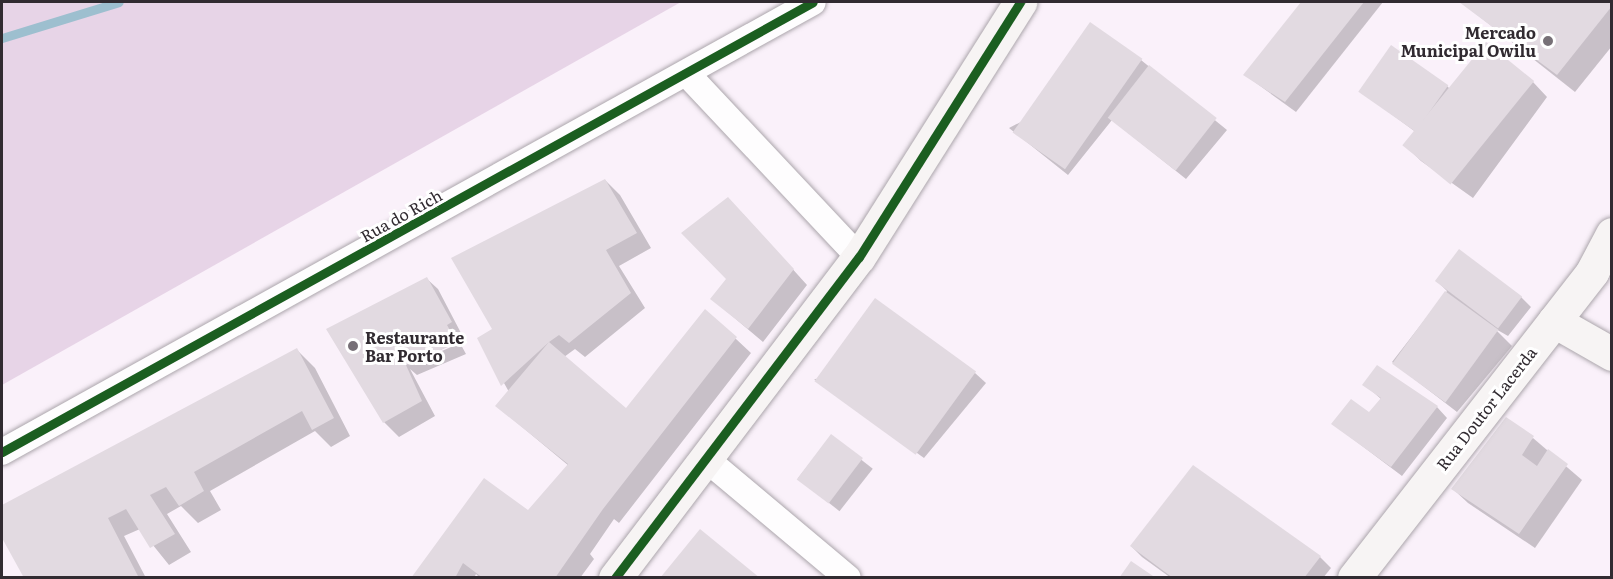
<!DOCTYPE html>
<html>
<head>
<meta charset="utf-8">
<style>
	body { margin:0 }
	#map { position:relative; width:1613px; height:579px; overflow:hidden; background:#faf1fa; font-family:Literata,serif }
	div>[style] { position:absolute }
	[style*='--x'] { left:calc(var(--x)*1px); top:calc(var(--y)*1px); width:calc(var(--w)*1px); rotate:calc(var(--a)*1deg) }
	.green>* { inset:0; background:#e7d4e7 }
	.shadow>* { inset:0; background:#0003; transform-origin:0 0 }
	.stream>* { height:9px; margin:-4.5px; padding:0 4.5px; transform-origin:4.5px; border-radius:4.5px; background:#9dbfcf }
	.building>* { inset:0; background:#e2dae1; transform-origin:0 0 }
	.roads { filter:drop-shadow(0 0 2px #aca6ac) drop-shadow(0 0 2px #aca6ac) }
	.street>* { height:26px; margin:-13px; padding:0 13px; transform-origin:13px; border-radius:13px; background:#fefdfe }
	.secondary>* { height:33px; margin:-16.5px; padding:0 16.5px; transform-origin:16.5px; border-radius:16.5px; background:#f7f4f4 }
	.cycleway>* { height:9px; margin:-4.5px; padding:0 4.5px; transform-origin:4.5px; border-radius:4.5px; background:#1b5e20 }
	.dots>* { width:16px; height:16px; translate:-50% -50%; box-sizing:border-box; border:3px solid #fff; border-radius:50% }
	span { translate:-50% -50%; white-space:nowrap; text-align:center; line-height:1.15; -webkit-text-stroke:6px #fff; paint-order:stroke }
	.poi-label { font-size:16px; color:#312b31; font-weight:700 }
	.right { translate:-100% -50%; text-align:right }
	.left { translate:0 -50%; text-align:left }
	.street-label { font-size:16px; color:#312b31 }
	.frame { position:absolute; inset:0; border:3px solid #312b31; pointer-events:none }
</style>
</head>
<body>
<div id="map">
	<div class="green">
		<div style="clip-path:polygon(2px 2px,681px 2px,2px 385px)"></div>
	</div>
	<div class="shadow">
		<div style="clip-path:polygon(1303px 2px,1383px 2px,1296px 112px,1245px 75px)"></div>
		<div style="clip-path:polygon(1461px 2px,1612px 2px,1612px 46px,1575px 92px)"></div>
		<div style="clip-path:polygon(1141px 60px,1227px 130px,1186px 179px,1112px 120px,1068px 175px,1009px 128px)"></div>
		<div style="clip-path:polygon(1533px 82px,1547px 97px,1473px 198px,1421px 161px,1407px 147px,1417px 133px,1360px 91px,1447px 86px,1451px 90px)"></div>
		<div style="clip-path:polygon(605px 180px,620px 195px,651px 248px,619px 266px,645px 308px,585px 357px,575px 349px,564px 357px,626px 410px,706px 311px,751px 353px,619px 523px,614px 519px,590px 554px,594px 559px,580px 578px,480px 578px,476px 574px,474px 578px,413px 577px,529px 512px,569px 466px,497px 406px,509px 392px,479px 338px,494px 330px)"></div>
		<div style="clip-path:polygon(743px 214px,807px 285px,763px 342px,712px 299px,728px 279px)"></div>
		<div style="clip-path:polygon(427px 279px,438px 289px,461px 333px,456px 336px,459px 341px,408px 366px,460px 343px,466px 354px,417px 375px,410px 369px,435px 416px,399px 437px,384px 422px,329px 330px)"></div>
		<div style="clip-path:polygon(1436px 280px,1521px 297px,1531px 307px,1508px 336px,1494px 328px,1512px 346px,1457px 412px,1392px 362px,1447px 291px)"></div>
		<div style="clip-path:polygon(297px 350px,315px 368px,350px 436px,331px 447px,315px 431px,210px 491px,221px 510px,198px 523px,181px 506px,167px 514px,191px 552px,169px 565px,140px 529px,124px 536px,146px 578px,27px 578px,2px 534px,2px 506px)"></div>
		<div style="clip-path:polygon(975px 373px,986px 383px,924px 458px,814px 379px)"></div>
		<div style="clip-path:polygon(1364px 384px,1437px 407px,1447px 418px,1402px 476px,1333px 424px,1369px 414px,1381px 399px)"></div>
		<div style="left:831px;top:436px;width:53px;height:54px;rotate:38deg"></div>
		<div style="clip-path:polygon(1533px 438px,1582px 480px,1535px 548px,1468px 503px,1453px 489px)"></div>
		<div style="clip-path:polygon(1193px 468px,1320px 557px,1331px 568px,1323px 578px,1171px 578px,1142px 557px,1131px 546px)"></div>
	</div>
	<div class="stream">
		<div style="--x:2;--y:38;--w:122;--a:-17.1"></div>
	</div>
	<div class="building">
		<div style="clip-path:polygon(1301px 2px,1364px 2px,1285px 102px,1243px 75px)"></div>
		<div style="clip-path:polygon(1459px 2px,1612px 2px,1612px 6px,1557px 75px)"></div>
		<div style="left:1090px;top:22px;width:64px;height:135px;rotate:35deg"></div>
		<div style="left:1486px;top:42px;width:62px;height:133px;rotate:39deg"></div>
		<div style="left:1391px;top:45px;width:70px;height:57px;rotate:35deg"></div>
		<div style="left:1149px;top:65px;width:86px;height:67px;rotate:38deg"></div>
		<div style="clip-path:polygon(605px 179px,637px 233px,606px 250px,631px 293px,569px 343px,559px 335px,549px 342px,626px 408px,705px 309px,737px 337px,603px 509px,555px 578px,483px 578px,463px 563px,455px 578px,411px 578px,484px 478px,528px 510px,568px 464px,495px 406px,549px 342px,501px 386px,477px 338px,492px 329px,451px 258px)"></div>
		<div style="clip-path:polygon(728px 197px,794px 269px,748px 329px,710px 299px,726px 279px,681px 233px)"></div>
		<div style="left:1459px;top:249px;width:79px;height:40px;rotate:37deg"></div>
		<div style="clip-path:polygon(427px 277px,452px 322px,447px 325px,457px 343px,406px 365px,422px 401px,383px 423px,326px 329px)"></div>
		<div style="left:1445px;top:291px;width:66px;height:90px;rotate:36deg"></div>
		<div style="left:875px;top:298px;width:125px;height:103px;rotate:36deg"></div>
		<div style="clip-path:polygon(297px 348px,334px 418px,312px 430px,302px 411px,194px 472px,204px 491px,179px 506px,166px 487px,150px 495px,175px 534px,150px 548px,126px 509px,108px 518px,139px 578px,24px 578px,2px 538px,2px 505px)"></div>
		<div style="clip-path:polygon(1377px 365px,1438px 406px,1391px 467px,1331px 424px,1351px 399px,1369px 412px,1381px 398px,1362px 385px)"></div>
		<div style="clip-path:polygon(1506px 417px,1534px 436px,1522px 455px,1537px 466px,1548px 449px,1568px 464px,1519px 534px,1451px 489px)"></div>
		<div style="left:831px;top:434px;width:40px;height:57px;rotate:37deg"></div>
		<div style="clip-path:polygon(1193px 465px,1321px 556px,1304px 578px,1173px 578px,1130px 546px)"></div>
		<div style="clip-path:polygon(700px 529px,760px 578px,660px 578px)"></div>
		<div style="clip-path:polygon(1131px 561px,1156px 578px,1119px 578px)"></div>
	</div>
	<div class="roads">
		<div class="street">
			<div style="--x:687;--y:74;--w:251;--a:46.8"></div>
			<div style="--x:2;--y:452;--w:927;--a:-29.02"></div>
			<div style="--x:706;--y:459;--w:185;--a:40"></div>
		</div>
		<div class="secondary">
			<div style="--x:1554;--y:321;--w:67;--a:29.6"></div>
			<div style="--x:615;--y:578;--w:403;--a:-52.8"></div>
			<div style="--x:859;--y:257;--w:302;--a:-57.7"></div>
			<div style="--x:1354;--y:578;--w:388;--a:-52.1"></div>
			<div style="--x:1592;--y:272;--w:43;--a:-62.2"></div>
		</div>
	</div>
	<div class="cycleway">
		<div style="--x:2;--y:452;--w:927;--a:-29.02"></div>
		<div style="--x:615;--y:578;--w:403;--a:-52.8"></div>
		<div style="--x:859;--y:257;--w:302;--a:-57.7"></div>
	</div>
	<div class="dots">
		<div style="left:1548px;top:41px;background:#777077"></div>
		<div style="left:353px;top:346px;background:#777077"></div>
	</div>
	<div class="poi-label">
		<span class="right" style="left:1536px;top:41px">Mercado<br>Municipal Owilu</span>
		<span class="left" style="left:365px;top:346px">Restaurante<br>Bar Porto</span>
	</div>
	<div class="street-label">
		<span style="left:401px;top:215px;rotate:-29deg">Rua do Rich</span>
		<span style="left:1486px;top:408px;rotate:-52deg">Rua Doutor Lacerda</span>
	</div>
	<div class="frame"></div>
</div>
</body>
</html>
